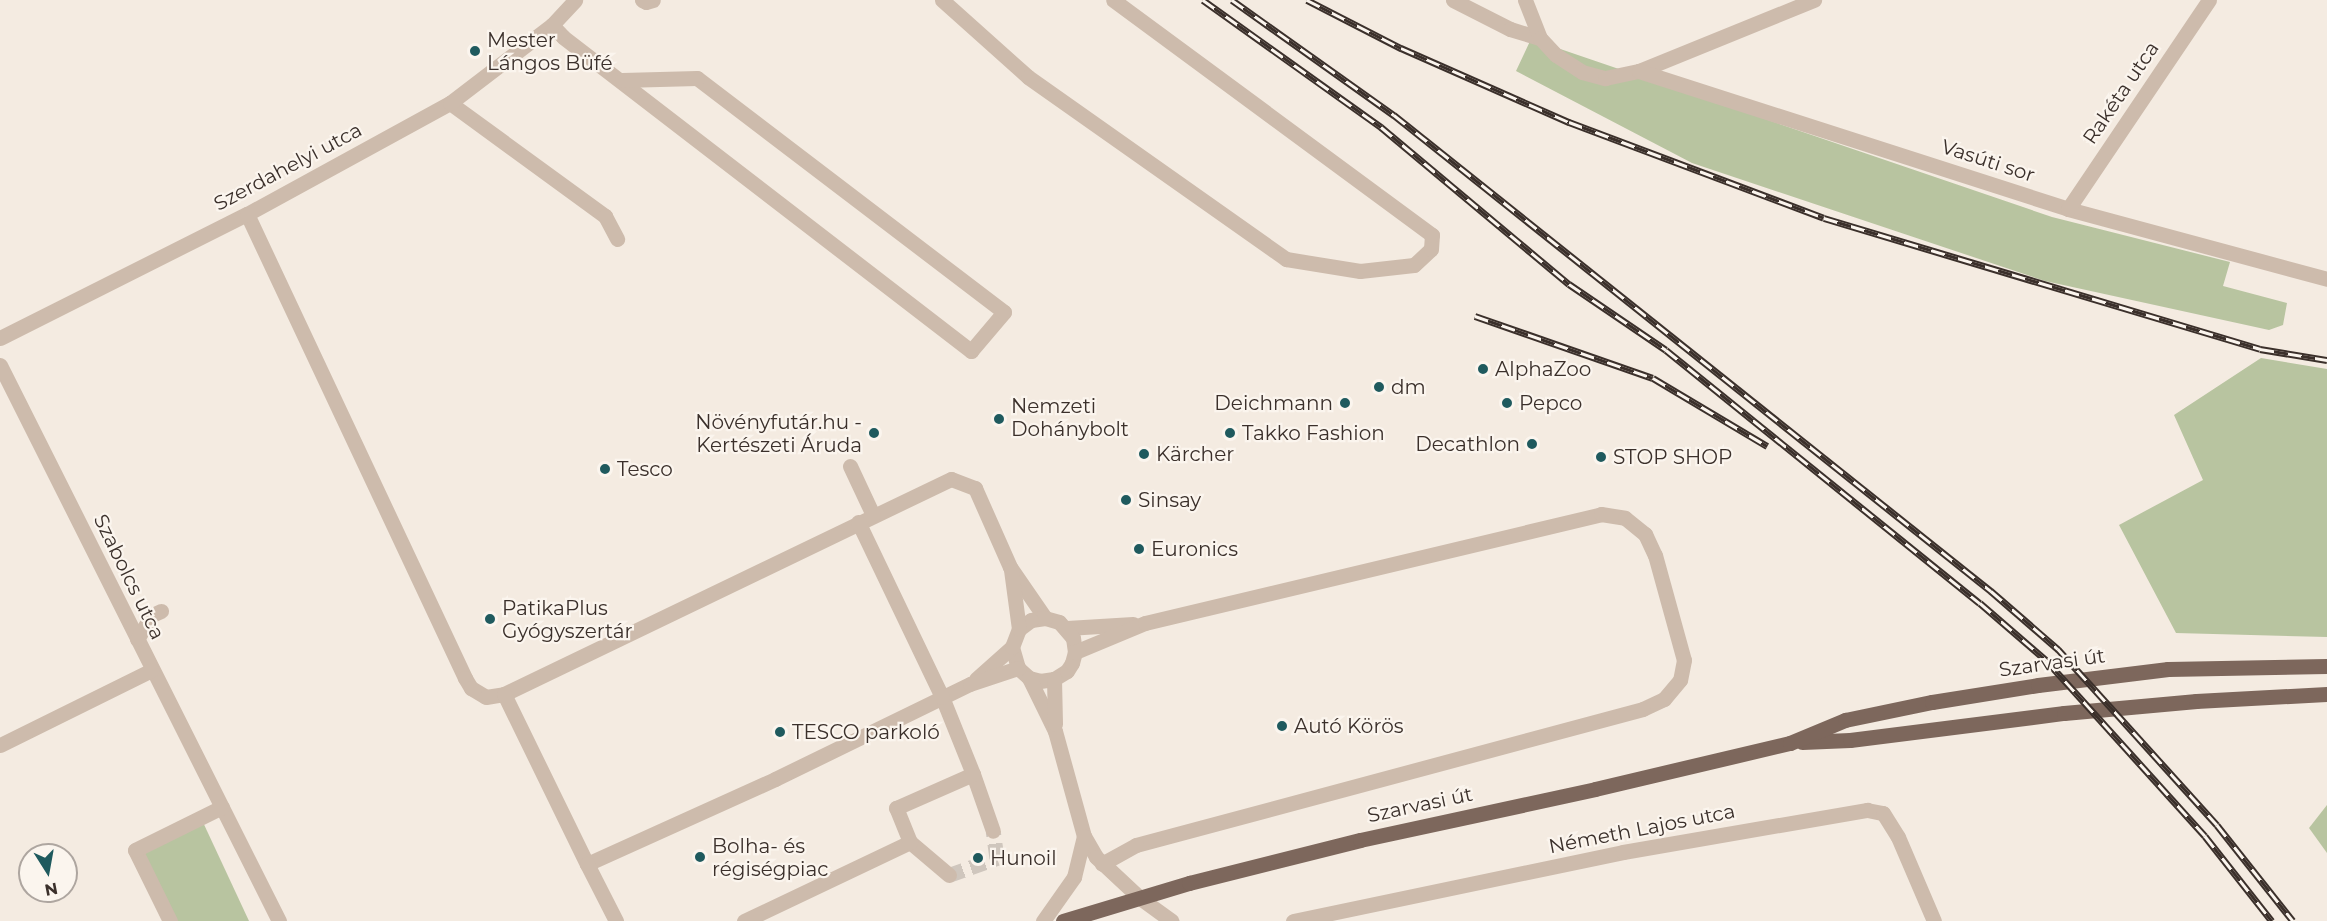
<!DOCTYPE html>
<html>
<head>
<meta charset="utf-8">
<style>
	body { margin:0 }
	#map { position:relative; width:2327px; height:921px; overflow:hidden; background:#f4ebe1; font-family:Montserrat,sans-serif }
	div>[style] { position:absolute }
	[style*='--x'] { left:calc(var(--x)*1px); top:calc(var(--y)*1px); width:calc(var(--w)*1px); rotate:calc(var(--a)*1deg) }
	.green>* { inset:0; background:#b8c4a0 }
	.minor-tunnel>* { height:15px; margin-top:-7.5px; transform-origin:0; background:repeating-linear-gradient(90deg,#cfc6bd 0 15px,transparent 0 23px) }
	.minor>* { height:15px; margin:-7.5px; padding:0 7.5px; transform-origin:7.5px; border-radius:7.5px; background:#cdbbac }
	.major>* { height:15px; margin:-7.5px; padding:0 7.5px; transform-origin:7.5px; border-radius:7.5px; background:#7d675c }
	.rail>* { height:7px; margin-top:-3.5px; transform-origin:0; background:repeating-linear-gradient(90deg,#fbf5ee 0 14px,#3b302b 0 28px); box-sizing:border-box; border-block:2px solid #3b302b }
	.dots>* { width:16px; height:16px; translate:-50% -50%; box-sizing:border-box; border:3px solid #fbf5ee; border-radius:50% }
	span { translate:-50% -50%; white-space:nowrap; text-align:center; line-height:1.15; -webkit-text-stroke:4.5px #fbf5ee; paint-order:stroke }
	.poi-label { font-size:20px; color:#3b302b }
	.left { translate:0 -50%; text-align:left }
	.right { translate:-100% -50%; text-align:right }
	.street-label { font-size:20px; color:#3b302b }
	.north { position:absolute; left:18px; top:843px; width:60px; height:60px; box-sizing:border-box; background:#fbf5ee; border:2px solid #aea6a0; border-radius:50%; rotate:169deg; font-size:16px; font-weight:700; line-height:24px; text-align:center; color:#3b302b }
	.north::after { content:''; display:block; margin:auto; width:21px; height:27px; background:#1f5a5e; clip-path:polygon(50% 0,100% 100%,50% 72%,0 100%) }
</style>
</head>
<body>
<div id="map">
	<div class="green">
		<div style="clip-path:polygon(1531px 39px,2052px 217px,2230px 262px,2223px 286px,2287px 303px,2283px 325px,2269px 330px,2045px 281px,1692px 163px,1516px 71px)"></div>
		<div style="clip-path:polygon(2261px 358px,2327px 369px,2327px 637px,2176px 633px,2119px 525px,2203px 480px,2174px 415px)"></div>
		<div style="clip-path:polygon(2327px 805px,2327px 853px,2309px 828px)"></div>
		<div style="clip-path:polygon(201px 818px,249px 921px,169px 921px,135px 850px)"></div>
	</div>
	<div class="minor-tunnel">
		<div style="--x:949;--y:875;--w:51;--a:-19.5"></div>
		<div style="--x:997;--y:858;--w:27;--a:-98"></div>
	</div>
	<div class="minor">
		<div style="--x:642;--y:0;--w:4;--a:27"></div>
		<div style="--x:646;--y:2;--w:7;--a:-16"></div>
		<div style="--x:942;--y:0;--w:115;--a:41.8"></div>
		<div style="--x:1028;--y:77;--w:316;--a:35.2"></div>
		<div style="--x:1286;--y:259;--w:75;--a:9.2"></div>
		<div style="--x:1360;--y:271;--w:54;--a:-6.3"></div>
		<div style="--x:1414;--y:265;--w:23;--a:-43"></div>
		<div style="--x:1431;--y:249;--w:14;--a:-86"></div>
		<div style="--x:1432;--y:235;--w:396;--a:-143.6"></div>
		<div style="--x:1453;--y:0;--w:64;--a:27"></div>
		<div style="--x:1510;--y:29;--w:31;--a:17"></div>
		<div style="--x:1525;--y:0;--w:41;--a:68.5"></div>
		<div style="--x:1540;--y:38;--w:23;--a:47"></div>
		<div style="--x:1556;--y:55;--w:31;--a:33"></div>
		<div style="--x:1582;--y:72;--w:24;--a:15"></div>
		<div style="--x:1605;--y:78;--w:35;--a:-12"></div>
		<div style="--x:1639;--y:71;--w:189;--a:-22.1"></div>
		<div style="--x:552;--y:25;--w:16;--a:47"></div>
		<div style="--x:563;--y:37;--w:515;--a:37.58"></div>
		<div style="--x:971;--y:351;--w:51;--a:-49.8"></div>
		<div style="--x:1004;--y:312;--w:386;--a:-142.7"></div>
		<div style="--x:697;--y:78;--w:75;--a:178.5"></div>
		<div style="--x:1639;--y:71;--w:451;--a:17.8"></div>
		<div style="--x:2068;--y:209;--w:268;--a:15.1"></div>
		<div style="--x:450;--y:103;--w:192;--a:36.1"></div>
		<div style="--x:605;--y:216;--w:26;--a:62"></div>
		<div style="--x:2068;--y:209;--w:252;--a:-56"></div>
		<div style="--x:247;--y:214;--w:513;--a:64.83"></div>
		<div style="--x:465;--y:678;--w:12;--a:59"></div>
		<div style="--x:471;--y:688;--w:17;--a:31"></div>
		<div style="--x:486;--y:697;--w:18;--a:-9"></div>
		<div style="--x:504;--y:694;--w:496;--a:-25.7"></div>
		<div style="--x:951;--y:479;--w:26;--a:21"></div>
		<div style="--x:975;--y:488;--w:86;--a:66.1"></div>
		<div style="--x:1010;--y:567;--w:62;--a:55.5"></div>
		<div style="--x:0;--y:338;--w:276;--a:-26.7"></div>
		<div style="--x:247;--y:214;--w:231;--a:-28.7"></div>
		<div style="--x:450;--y:103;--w:128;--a:-37.4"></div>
		<div style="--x:552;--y:25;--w:34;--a:-47"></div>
		<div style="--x:0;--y:365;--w:622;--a:63.35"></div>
		<div style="--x:850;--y:466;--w:54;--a:64.9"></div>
		<div style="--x:1067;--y:628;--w:66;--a:-3.5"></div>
		<div style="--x:137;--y:639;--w:28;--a:-58"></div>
		<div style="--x:152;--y:615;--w:10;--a:-24"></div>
		<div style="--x:1012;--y:647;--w:22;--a:74"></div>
		<div style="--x:1018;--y:668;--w:15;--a:42"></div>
		<div style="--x:1029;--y:678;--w:11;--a:15"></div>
		<div style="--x:1040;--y:681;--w:14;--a:-8"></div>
		<div style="--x:1054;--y:679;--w:15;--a:-32"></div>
		<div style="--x:1067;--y:671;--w:9;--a:-58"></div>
		<div style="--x:1072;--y:663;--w:11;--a:-75"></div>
		<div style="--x:1075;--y:652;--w:14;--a:-98"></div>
		<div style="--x:1073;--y:638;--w:21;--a:-131"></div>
		<div style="--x:1059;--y:622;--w:15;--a:-164"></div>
		<div style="--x:1045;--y:618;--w:14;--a:172"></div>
		<div style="--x:1031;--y:620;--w:15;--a:143"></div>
		<div style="--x:1075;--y:652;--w:76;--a:-22.5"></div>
		<div style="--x:1145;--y:623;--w:469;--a:-13.4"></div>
		<div style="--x:1601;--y:514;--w:24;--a:9"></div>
		<div style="--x:1625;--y:518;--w:26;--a:39"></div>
		<div style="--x:1645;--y:534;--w:23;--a:65"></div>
		<div style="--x:1655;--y:555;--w:109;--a:74.6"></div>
		<div style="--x:1684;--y:660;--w:20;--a:101"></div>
		<div style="--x:1680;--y:680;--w:25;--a:130"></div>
		<div style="--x:1664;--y:699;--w:23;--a:155"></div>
		<div style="--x:1643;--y:709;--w:525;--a:164.98"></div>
		<div style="--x:1136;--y:845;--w:39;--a:151"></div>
		<div style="--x:1029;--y:678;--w:59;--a:63.9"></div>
		<div style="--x:1055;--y:731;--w:109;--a:74.6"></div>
		<div style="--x:1084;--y:836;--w:24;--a:60"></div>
		<div style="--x:1096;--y:857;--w:60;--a:43"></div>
		<div style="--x:1140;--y:898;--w:39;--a:36"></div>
		<div style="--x:976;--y:679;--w:48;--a:-41.6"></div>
		<div style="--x:1012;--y:647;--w:19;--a:-69"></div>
		<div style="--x:1019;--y:629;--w:60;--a:-97.7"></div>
		<div style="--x:1054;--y:679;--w:45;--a:88.7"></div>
		<div style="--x:504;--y:694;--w:189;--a:64"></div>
		<div style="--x:587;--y:864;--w:206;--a:-24.3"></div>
		<div style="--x:775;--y:779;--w:217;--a:-26"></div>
		<div style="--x:970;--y:684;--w:51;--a:-18.4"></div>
		<div style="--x:0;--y:745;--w:169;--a:-26.3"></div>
		<div style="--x:973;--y:774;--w:60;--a:70.7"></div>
		<div style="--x:910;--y:842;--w:51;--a:40.2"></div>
		<div style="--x:587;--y:864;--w:64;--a:63"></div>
		<div style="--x:170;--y:921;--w:79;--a:-116.2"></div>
		<div style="--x:135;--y:850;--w:97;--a:-26.3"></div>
		<div style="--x:744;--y:921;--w:184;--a:-25.4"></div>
		<div style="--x:910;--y:842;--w:37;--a:-112"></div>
		<div style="--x:896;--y:808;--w:84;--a:-23.8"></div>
		<div style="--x:973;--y:774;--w:83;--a:-111.9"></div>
		<div style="--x:942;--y:697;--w:194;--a:-115.6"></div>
		<div style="--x:1043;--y:921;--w:54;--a:-54.8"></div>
		<div style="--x:1074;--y:877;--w:42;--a:-76.3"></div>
		<div style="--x:1293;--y:921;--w:337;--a:-11.8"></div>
		<div style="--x:1623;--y:852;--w:248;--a:-9.8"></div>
		<div style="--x:1867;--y:810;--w:16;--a:11"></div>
		<div style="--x:1883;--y:813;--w:28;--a:58"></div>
		<div style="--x:1898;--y:837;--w:91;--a:66.8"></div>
	</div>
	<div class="major">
		<div style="--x:1802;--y:742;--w:48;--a:-2.4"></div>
		<div style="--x:1850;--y:740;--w:216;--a:-7.2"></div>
		<div style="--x:2064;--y:713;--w:133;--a:-5.2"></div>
		<div style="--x:2196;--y:701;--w:131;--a:-3.1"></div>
		<div style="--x:1063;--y:921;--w:132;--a:-16.8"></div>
		<div style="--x:1189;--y:883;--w:176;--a:-14.1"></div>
		<div style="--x:1360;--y:840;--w:240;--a:-12.2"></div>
		<div style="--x:1595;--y:789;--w:200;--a:-13.3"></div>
		<div style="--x:1790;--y:743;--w:60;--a:-22.7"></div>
		<div style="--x:1845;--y:720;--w:89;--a:-11.7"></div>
		<div style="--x:1932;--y:702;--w:107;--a:-9.1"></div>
		<div style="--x:2038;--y:685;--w:131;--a:-7"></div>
		<div style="--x:2168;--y:669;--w:159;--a:-1.1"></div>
	</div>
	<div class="rail">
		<div style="--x:1203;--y:0;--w:219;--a:35.5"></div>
		<div style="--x:1381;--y:127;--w:245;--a:39.9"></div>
		<div style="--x:1569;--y:284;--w:117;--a:34.2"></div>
		<div style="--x:1666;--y:350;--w:403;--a:38.9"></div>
		<div style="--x:1980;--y:603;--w:87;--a:40.8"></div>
		<div style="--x:2046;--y:660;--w:237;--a:47.9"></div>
		<div style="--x:2205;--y:836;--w:108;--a:51.8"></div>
		<div style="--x:1232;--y:0;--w:199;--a:35.4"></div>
		<div style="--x:1394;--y:115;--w:764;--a:38.57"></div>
		<div style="--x:1991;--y:591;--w:89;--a:40.9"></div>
		<div style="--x:2058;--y:649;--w:237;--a:47.9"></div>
		<div style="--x:2217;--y:825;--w:122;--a:51.6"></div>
		<div style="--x:1307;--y:0;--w:106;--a:27.1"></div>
		<div style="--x:1401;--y:48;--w:184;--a:23.8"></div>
		<div style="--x:1569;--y:122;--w:272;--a:20.6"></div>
		<div style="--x:1824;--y:218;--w:455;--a:16.7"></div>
		<div style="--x:2260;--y:349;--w:68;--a:9.3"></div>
		<div style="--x:1475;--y:316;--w:188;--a:19.2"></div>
		<div style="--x:1653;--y:378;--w:133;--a:30.8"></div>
	</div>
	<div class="dots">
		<div style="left:475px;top:51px;background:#1f5a5e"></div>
		<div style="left:1483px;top:369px;background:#1f5a5e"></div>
		<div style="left:1379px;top:387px;background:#1f5a5e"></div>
		<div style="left:1345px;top:403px;background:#1f5a5e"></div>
		<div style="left:1507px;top:403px;background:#1f5a5e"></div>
		<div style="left:999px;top:419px;background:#1f5a5e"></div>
		<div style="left:874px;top:433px;background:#1f5a5e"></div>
		<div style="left:1230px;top:433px;background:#1f5a5e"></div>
		<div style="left:1532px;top:444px;background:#1f5a5e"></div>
		<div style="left:1144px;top:454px;background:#1f5a5e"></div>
		<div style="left:1601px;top:457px;background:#1f5a5e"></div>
		<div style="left:605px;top:469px;background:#1f5a5e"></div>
		<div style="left:1126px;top:500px;background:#1f5a5e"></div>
		<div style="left:1139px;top:549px;background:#1f5a5e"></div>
		<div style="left:490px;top:619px;background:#1f5a5e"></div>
		<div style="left:1282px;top:726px;background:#1f5a5e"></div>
		<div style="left:780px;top:732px;background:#1f5a5e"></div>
		<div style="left:700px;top:857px;background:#1f5a5e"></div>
		<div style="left:978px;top:858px;background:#1f5a5e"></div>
	</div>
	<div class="poi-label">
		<span class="left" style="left:487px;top:52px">Mester<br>Lángos Büfé</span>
		<span class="left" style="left:1495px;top:369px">AlphaZoo</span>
		<span class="left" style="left:1391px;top:387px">dm</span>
		<span class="right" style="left:1333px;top:403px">Deichmann</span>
		<span class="left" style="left:1519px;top:403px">Pepco</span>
		<span class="left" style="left:1011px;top:418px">Nemzeti<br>Dohánybolt</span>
		<span class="right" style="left:862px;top:434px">Növényfutár.hu -<br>Kertészeti Áruda</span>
		<span class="left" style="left:1242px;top:433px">Takko Fashion</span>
		<span class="right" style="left:1520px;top:444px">Decathlon</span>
		<span class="left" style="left:1156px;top:454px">Kärcher</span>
		<span class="left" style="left:1613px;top:457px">STOP SHOP</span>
		<span class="left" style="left:617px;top:469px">Tesco</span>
		<span class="left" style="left:1138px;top:500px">Sinsay</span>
		<span class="left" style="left:1151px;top:549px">Euronics</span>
		<span class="left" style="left:502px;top:620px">PatikaPlus<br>Gyógyszertár</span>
		<span class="left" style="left:1294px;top:726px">Autó Körös</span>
		<span class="left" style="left:792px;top:732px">TESCO parkoló</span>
		<span class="left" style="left:712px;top:858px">Bolha- és<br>régiségpiac</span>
		<span class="left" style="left:990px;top:858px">Hunoil</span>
	</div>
	<div class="street-label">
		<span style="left:2121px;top:93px;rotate:-56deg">Rakéta utca</span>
		<span style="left:1988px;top:161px;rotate:18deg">Vasúti sor</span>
		<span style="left:288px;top:167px;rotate:-28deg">Szerdahelyi utca</span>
		<span style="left:129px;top:577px;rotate:64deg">Szabolcs utca</span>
		<span style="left:2052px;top:663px;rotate:-8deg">Szarvasi út</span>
		<span style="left:1420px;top:805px;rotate:-12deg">Szarvasi út</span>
		<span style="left:1642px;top:829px;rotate:-11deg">Németh Lajos utca</span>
	</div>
	<div class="north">N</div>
</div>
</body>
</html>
